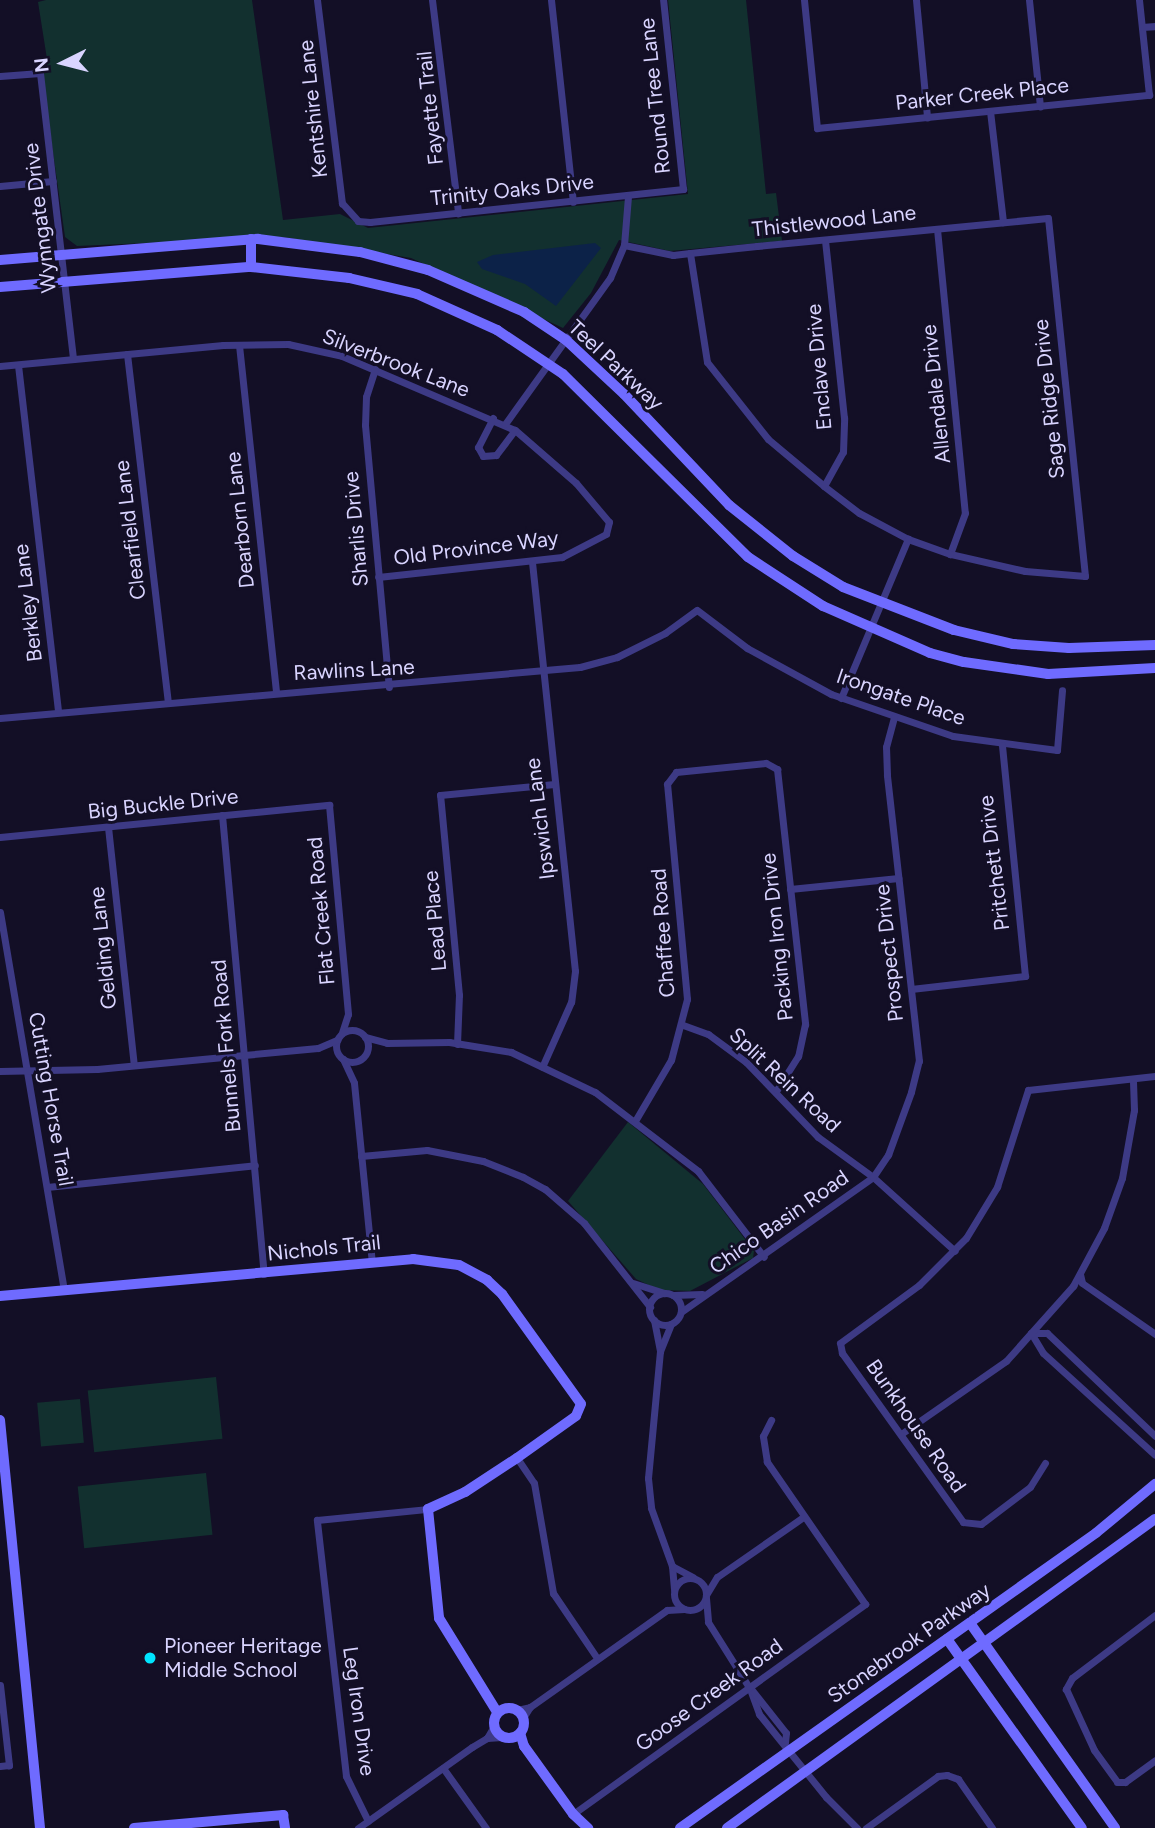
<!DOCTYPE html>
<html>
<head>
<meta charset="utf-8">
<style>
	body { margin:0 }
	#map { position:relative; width:1155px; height:1828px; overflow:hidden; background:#130f26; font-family:Figtree,sans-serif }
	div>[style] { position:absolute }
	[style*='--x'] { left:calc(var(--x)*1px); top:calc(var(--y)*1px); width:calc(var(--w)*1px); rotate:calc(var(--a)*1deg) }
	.green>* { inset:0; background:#12302f; transform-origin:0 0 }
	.water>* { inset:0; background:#0c2248 }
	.street>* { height:7px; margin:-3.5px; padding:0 3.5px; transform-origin:3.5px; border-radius:3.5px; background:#3d3a85 }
	.street>.ring { margin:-3.5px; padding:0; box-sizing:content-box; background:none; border:7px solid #3d3a85; border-radius:50% }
	.secondary>* { height:10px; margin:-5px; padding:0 5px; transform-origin:5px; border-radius:5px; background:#6f6bff }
	.secondary>.ring { margin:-5px; padding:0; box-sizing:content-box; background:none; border:10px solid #6f6bff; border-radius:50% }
	.dots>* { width:19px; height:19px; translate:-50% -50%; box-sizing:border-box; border:4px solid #130f26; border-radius:50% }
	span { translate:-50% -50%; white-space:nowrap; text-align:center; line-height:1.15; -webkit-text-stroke:6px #130f26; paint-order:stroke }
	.street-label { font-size:21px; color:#d9d4ff }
	.poi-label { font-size:21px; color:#d9d4ff }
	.left { translate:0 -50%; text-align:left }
	.north { position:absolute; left:28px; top:28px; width:70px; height:70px; -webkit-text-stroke:5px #130f26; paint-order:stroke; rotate:264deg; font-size:19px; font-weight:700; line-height:28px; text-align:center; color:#d9d4ff }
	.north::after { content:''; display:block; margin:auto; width:24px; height:32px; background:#d9d4ff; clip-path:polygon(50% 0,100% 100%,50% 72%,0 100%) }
</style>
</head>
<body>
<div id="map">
	<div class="green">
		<div style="clip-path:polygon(46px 0,252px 0,283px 220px,340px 214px,368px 228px,688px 194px,668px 0,746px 0,766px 194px,776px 193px,782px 241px,670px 251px,619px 240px,591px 293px,563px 328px,411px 258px,283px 237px,77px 246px,65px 237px,40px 60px,47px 59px,38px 2px)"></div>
		<div style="clip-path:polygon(628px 1122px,703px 1184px,754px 1251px,753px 1258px,690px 1291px,659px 1290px,636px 1279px,568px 1201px)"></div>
		<div style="left:216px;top:1377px;width:62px;height:129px;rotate:84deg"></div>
		<div style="left:80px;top:1399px;width:44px;height:43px;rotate:85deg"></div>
		<div style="left:206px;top:1473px;width:62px;height:129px;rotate:84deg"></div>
	</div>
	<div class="water">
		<div style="clip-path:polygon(595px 243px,601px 248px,556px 306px,525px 284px,482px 269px,477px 262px,493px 255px)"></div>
	</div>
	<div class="street">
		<div style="--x:317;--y:0;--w:205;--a:83"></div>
		<div style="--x:342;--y:203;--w:24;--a:48"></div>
		<div style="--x:358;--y:221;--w:12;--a:5"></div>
		<div style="--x:370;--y:222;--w:315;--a:-6"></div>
		<div style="--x:683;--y:189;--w:190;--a:-96"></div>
		<div style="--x:432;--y:0;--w:215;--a:83"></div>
		<div style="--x:551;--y:0;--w:203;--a:83.8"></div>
		<div style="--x:804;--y:0;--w:129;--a:84.2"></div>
		<div style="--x:817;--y:128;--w:334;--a:-5.7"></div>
		<div style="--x:1149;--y:95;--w:96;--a:-96"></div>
		<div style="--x:916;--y:0;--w:118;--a:84.6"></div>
		<div style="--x:1029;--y:0;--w:107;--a:84.1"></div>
		<div style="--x:1142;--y:27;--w:13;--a:-4"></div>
		<div style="--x:0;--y:76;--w:40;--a:-4.3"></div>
		<div style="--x:40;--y:73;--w:288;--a:83.4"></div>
		<div style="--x:990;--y:111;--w:112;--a:83.3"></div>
		<div style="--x:0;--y:186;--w:53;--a:-5.4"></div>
		<div style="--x:937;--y:229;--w:285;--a:84.4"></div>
		<div style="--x:965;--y:513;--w:44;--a:110.1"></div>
		<div style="--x:624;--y:245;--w:50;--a:11.5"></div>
		<div style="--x:673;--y:255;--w:17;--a:-7"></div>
		<div style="--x:690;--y:253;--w:67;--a:-6"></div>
		<div style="--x:757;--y:246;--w:292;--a:-5.5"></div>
		<div style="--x:1048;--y:218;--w:360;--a:84.1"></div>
		<div style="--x:1085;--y:576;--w:60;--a:-175.2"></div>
		<div style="--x:1025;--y:571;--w:77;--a:-167.2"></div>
		<div style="--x:950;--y:554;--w:45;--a:-160.3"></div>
		<div style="--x:908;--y:539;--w:55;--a:-152"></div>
		<div style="--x:859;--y:513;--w:44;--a:-142.4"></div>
		<div style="--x:824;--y:486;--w:73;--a:-140"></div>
		<div style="--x:768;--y:439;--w:98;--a:-128.4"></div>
		<div style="--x:707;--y:362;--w:110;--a:-98.9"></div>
		<div style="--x:239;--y:345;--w:348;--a:83.9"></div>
		<div style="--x:127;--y:354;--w:349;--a:83.3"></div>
		<div style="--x:18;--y:365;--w:349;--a:83.4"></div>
		<div style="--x:0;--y:366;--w:224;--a:-5.4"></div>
		<div style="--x:223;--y:345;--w:65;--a:-0.9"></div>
		<div style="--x:288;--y:344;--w:55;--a:12.5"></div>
		<div style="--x:342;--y:356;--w:188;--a:23.2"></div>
		<div style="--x:515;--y:430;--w:81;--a:41"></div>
		<div style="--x:576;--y:483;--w:51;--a:49.8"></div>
		<div style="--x:609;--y:522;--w:12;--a:104"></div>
		<div style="--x:606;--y:534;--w:50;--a:152.4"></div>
		<div style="--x:562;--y:557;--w:185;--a:173.8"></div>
		<div style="--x:375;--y:369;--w:29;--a:108"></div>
		<div style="--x:366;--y:397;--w:28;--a:92"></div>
		<div style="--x:365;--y:425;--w:263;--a:84.8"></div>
		<div style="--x:493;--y:418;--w:33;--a:117"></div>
		<div style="--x:478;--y:447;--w:10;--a:61"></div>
		<div style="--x:483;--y:456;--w:13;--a:-4"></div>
		<div style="--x:496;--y:455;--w:31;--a:-53"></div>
		<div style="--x:505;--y:424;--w:180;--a:-54.3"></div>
		<div style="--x:610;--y:278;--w:36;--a:-67"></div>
		<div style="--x:624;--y:245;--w:49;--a:-85.3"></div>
		<div style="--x:824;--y:486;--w:39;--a:-61"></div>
		<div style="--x:843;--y:452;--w:34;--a:-88"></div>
		<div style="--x:844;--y:418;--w:179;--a:-96.1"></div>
		<div style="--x:532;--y:562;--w:411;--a:84"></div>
		<div style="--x:575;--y:971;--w:31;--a:97"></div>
		<div style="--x:571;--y:1002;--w:71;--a:114"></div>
		<div style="--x:841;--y:698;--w:173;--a:-67.2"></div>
		<div style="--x:0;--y:718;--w:582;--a:-5.03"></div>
		<div style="--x:580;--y:667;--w:38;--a:-15"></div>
		<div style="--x:617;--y:657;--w:54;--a:-26.6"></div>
		<div style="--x:665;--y:633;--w:39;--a:-36"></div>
		<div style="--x:697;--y:610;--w:63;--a:37.2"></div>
		<div style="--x:747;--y:648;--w:96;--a:28.7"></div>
		<div style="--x:831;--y:694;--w:129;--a:19"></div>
		<div style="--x:953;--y:736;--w:105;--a:7.7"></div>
		<div style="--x:1057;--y:750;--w:60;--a:-85.2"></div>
		<div style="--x:222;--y:815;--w:461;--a:84.8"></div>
		<div style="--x:108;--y:827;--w:239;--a:83.8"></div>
		<div style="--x:0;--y:837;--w:331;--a:-5.6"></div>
		<div style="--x:329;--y:805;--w:210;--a:84.8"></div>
		<div style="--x:348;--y:1014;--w:20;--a:108"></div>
		<div style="--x:790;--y:889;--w:109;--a:-5.8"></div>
		<div style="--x:0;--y:912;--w:384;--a:80.4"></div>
		<div style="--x:911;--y:989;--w:115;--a:-6.5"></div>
		<div style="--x:1025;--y:976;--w:232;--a:-95.7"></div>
		<div style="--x:683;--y:1025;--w:27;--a:20"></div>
		<div style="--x:708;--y:1034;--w:47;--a:36.4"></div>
		<div style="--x:746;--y:1062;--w:104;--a:46.2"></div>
		<div style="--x:818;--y:1137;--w:68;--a:36"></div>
		<div style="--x:873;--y:1177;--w:110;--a:42.1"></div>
		<div class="ring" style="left:336px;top:1030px;width:25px;height:25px"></div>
		<div style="--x:365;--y:1037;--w:23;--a:15"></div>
		<div style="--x:387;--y:1043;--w:62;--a:-0.9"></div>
		<div style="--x:449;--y:1042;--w:63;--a:9.2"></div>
		<div style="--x:511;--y:1052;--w:93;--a:25.5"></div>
		<div style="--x:595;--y:1092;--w:130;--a:37.5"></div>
		<div style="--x:698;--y:1171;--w:108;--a:52.5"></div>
		<div style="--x:457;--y:1044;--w:49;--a:-87.7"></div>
		<div style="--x:459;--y:995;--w:201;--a:-95.4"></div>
		<div style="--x:440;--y:795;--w:115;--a:-5.5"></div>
		<div style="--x:343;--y:1059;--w:26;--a:65"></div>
		<div style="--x:354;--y:1083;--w:181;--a:84.3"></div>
		<div style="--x:0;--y:1071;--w:97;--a:-1.2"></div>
		<div style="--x:97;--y:1069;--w:148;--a:-5.4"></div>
		<div style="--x:244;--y:1055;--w:74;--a:-5.4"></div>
		<div style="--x:318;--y:1048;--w:21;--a:-23"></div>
		<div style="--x:635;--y:1121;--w:71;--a:-59.5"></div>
		<div style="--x:671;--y:1060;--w:63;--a:-75.3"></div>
		<div style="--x:687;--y:999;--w:216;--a:-95.3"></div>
		<div style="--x:667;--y:784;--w:15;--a:-53"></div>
		<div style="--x:676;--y:772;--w:90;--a:-5.7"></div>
		<div style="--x:766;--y:763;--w:13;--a:29"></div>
		<div style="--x:777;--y:769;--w:257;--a:83.7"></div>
		<div style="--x:805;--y:1024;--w:33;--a:102"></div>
		<div style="--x:798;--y:1056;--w:40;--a:122"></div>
		<div style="--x:361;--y:1156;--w:66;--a:-5.2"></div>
		<div style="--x:427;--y:1150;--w:57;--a:11.1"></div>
		<div style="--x:483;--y:1161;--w:43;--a:21.8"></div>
		<div style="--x:523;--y:1177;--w:25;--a:29"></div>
		<div style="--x:545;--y:1189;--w:52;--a:41.1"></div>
		<div style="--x:584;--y:1223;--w:107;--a:51.8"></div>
		<div style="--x:47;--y:1187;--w:209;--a:-6"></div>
		<div style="--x:1080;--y:1274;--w:9;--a:77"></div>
		<div style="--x:1082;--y:1283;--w:89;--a:34.9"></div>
		<div style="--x:633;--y:1283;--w:33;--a:18"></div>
		<div class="ring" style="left:649px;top:1293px;width:25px;height:25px"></div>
		<div style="--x:673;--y:1295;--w:29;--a:-2"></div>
		<div style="--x:681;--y:1312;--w:235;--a:-35.1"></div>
		<div style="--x:873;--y:1177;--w:27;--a:-56"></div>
		<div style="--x:888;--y:1155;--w:67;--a:-69.9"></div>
		<div style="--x:911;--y:1092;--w:32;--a:-76"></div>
		<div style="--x:919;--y:1061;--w:288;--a:-96.4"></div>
		<div style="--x:887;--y:775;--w:28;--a:-92"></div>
		<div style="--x:886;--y:747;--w:31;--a:-75"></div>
		<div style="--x:654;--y:1320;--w:32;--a:79"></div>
		<div style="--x:671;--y:1324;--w:29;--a:112"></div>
		<div style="--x:660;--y:1351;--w:128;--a:95.4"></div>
		<div style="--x:648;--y:1478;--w:30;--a:84"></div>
		<div style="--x:651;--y:1508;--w:62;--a:70.1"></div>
		<div style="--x:672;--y:1566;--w:23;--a:85"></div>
		<div style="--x:1031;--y:1333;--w:23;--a:59"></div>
		<div style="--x:1043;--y:1353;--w:151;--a:42.3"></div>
		<div style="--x:1031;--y:1333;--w:16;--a:0"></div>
		<div style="--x:1047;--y:1333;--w:149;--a:43.6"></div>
		<div style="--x:901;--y:1434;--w:128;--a:-34.8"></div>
		<div style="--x:1006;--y:1361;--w:101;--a:-48.2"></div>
		<div style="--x:1073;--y:1286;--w:66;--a:-61.9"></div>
		<div style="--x:1104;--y:1228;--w:53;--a:-70.2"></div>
		<div style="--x:1122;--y:1178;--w:69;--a:-80"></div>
		<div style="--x:1134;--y:1110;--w:31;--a:-92"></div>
		<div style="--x:517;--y:1458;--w:30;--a:56"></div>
		<div style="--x:534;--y:1483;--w:112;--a:80.2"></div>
		<div style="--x:553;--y:1593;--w:78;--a:55.9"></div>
		<div style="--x:1045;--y:1463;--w:28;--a:122"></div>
		<div style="--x:1030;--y:1487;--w:61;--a:142.9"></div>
		<div style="--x:981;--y:1524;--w:18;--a:-174"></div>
		<div style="--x:963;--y:1522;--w:208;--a:-125.6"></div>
		<div style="--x:842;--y:1353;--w:10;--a:-101"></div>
		<div style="--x:840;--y:1343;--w:98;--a:-36.3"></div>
		<div style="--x:919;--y:1285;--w:66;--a:-45"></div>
		<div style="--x:966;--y:1238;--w:60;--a:-58.7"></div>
		<div style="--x:997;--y:1187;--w:102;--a:-72.3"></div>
		<div style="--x:1028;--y:1090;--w:128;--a:-6.3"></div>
		<div style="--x:672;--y:1566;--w:24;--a:28"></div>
		<div class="ring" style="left:674px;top:1578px;width:25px;height:25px"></div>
		<div style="--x:706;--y:1595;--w:21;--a:-59"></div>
		<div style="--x:717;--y:1577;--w:103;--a:-34.8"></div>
		<div style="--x:706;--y:1598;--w:24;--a:85"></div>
		<div style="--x:708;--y:1622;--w:79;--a:57.9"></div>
		<div style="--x:750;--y:1689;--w:27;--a:70"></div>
		<div style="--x:759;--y:1714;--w:107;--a:51.1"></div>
		<div style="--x:826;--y:1797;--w:44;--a:45"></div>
		<div style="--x:1155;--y:1615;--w:104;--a:142.8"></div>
		<div style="--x:1072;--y:1678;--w:13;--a:119"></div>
		<div style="--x:1066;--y:1689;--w:67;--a:65.3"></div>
		<div style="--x:1094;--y:1750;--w:39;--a:54"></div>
		<div style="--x:1117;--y:1782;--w:8;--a:0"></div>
		<div style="--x:1125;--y:1782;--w:37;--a:-36"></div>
		<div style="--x:0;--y:1685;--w:81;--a:83.6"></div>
		<div style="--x:9;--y:1765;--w:9;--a:174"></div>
		<div style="--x:751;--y:1689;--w:56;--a:51.5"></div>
		<div style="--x:786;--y:1733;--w:10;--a:96"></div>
		<div style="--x:517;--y:1710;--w:13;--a:-13"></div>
		<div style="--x:530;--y:1707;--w:168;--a:-35.3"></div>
		<div style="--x:667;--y:1610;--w:17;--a:-3"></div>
		<div style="--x:523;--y:1718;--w:13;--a:-58"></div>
		<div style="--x:487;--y:1738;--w:14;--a:-60"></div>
		<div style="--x:443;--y:1768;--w:74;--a:54.4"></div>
		<div style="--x:573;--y:1814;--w:360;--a:-35.7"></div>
		<div style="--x:865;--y:1604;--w:173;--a:-124.6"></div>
		<div style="--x:767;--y:1462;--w:26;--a:-99"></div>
		<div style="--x:763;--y:1436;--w:18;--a:-63"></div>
		<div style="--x:368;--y:1821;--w:50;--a:-116.1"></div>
		<div style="--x:346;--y:1776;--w:258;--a:-96.5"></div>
		<div style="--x:317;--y:1520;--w:112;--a:-5.7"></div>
		<div style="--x:358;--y:1828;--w:140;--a:-35.4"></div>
		<div style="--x:472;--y:1747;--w:17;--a:-31"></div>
		<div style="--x:487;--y:1738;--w:15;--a:-4"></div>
		<div style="--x:866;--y:1828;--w:89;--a:-35.8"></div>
		<div style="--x:938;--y:1776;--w:9;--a:-6"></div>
		<div style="--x:947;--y:1775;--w:12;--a:20"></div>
		<div style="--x:958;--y:1779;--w:60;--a:55.2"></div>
	</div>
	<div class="secondary">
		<div style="--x:0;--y:260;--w:259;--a:-4.7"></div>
		<div style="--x:258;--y:239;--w:103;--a:7.3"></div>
		<div style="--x:360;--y:252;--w:70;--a:14.8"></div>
		<div style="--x:428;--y:270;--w:105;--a:23.6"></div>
		<div style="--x:524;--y:312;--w:50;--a:33.7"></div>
		<div style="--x:566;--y:340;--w:79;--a:43"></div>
		<div style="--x:624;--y:394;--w:153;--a:46.6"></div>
		<div style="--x:729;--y:505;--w:82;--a:38.6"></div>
		<div style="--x:793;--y:556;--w:59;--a:31.8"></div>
		<div style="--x:843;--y:587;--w:119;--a:21.2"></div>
		<div style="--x:954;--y:630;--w:61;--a:13.3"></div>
		<div style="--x:1013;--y:644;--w:56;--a:4.1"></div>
		<div style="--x:1069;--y:648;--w:86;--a:-2"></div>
		<div style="--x:251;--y:267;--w:28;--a:-90"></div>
		<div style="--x:0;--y:287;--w:252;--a:-4.6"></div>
		<div style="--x:251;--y:267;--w:99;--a:6.4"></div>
		<div style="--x:349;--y:278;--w:70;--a:13.2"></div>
		<div style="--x:417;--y:294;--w:88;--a:24.2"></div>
		<div style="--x:497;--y:330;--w:79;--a:33.7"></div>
		<div style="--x:563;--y:374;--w:260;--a:44.7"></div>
		<div style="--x:748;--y:557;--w:90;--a:33.2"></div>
		<div style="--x:823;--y:606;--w:117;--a:23.7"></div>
		<div style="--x:930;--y:653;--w:35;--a:15"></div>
		<div style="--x:964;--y:662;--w:85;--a:8.1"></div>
		<div style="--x:1048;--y:674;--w:107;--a:-3.2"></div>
		<div style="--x:0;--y:1296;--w:415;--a:-5.1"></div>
		<div style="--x:413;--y:1259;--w:46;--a:7.4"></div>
		<div style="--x:459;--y:1265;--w:32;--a:28"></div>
		<div style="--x:487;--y:1280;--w:21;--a:43"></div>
		<div style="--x:502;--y:1294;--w:135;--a:54.3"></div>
		<div style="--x:581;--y:1404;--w:13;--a:113"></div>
		<div style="--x:576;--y:1416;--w:72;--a:144.6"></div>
		<div style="--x:517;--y:1458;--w:62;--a:146.8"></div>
		<div style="--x:465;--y:1492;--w:41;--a:155.3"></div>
		<div style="--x:428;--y:1509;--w:110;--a:84.2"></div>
		<div style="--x:439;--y:1618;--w:110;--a:58.3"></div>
		<div style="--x:0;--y:1420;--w:410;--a:84.4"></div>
		<div style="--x:970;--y:1623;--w:251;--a:54.7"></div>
		<div style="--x:947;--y:1639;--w:232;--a:54.5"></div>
		<div class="ring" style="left:494px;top:1708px;width:20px;height:20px"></div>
		<div style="--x:520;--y:1733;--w:14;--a:73"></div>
		<div style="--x:524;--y:1746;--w:84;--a:54.2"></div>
		<div style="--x:573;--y:1814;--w:21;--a:43"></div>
		<div style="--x:134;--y:1828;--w:150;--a:-5"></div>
		<div style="--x:283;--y:1815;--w:13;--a:81"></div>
		<div style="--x:680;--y:1828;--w:510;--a:-35.34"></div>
		<div style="--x:1096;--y:1533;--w:77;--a:-39.7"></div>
		<div style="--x:727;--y:1828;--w:528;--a:-35.83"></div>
	</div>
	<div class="dots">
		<div style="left:150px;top:1658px;background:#00e5ff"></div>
	</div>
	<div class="street-label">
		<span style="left:982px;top:94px;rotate:-6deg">Parker Creek Place</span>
		<span style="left:655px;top:96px;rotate:-96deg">Round Tree Lane</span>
		<span style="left:430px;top:108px;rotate:-96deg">Fayette Trail</span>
		<span style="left:313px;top:109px;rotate:-96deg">Kentshire Lane</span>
		<span style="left:512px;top:190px;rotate:-6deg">Trinity Oaks Drive</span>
		<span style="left:40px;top:218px;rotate:-97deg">Wynngate Drive</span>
		<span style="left:834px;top:221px;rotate:-6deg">Thistlewood Lane</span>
		<span style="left:396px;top:363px;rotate:21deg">Silverbrook Lane</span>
		<span style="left:616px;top:365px;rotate:43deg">Teel Parkway</span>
		<span style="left:819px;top:367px;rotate:-95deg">Enclave Drive</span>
		<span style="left:936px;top:394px;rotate:-96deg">Allendale Drive</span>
		<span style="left:1049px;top:399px;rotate:-96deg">Sage Ridge Drive</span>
		<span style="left:240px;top:520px;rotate:-96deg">Dearborn Lane</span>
		<span style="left:356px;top:529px;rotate:-95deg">Sharlis Drive</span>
		<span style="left:130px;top:530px;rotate:-97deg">Clearfield Lane</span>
		<span style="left:476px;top:548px;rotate:-7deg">Old Province Way</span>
		<span style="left:28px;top:603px;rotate:-97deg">Berkley Lane</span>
		<span style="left:354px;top:670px;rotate:-3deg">Rawlins Lane</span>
		<span style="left:901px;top:697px;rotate:19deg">Irongate Place</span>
		<span style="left:163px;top:804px;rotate:-6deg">Big Buckle Drive</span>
		<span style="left:540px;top:819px;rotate:-97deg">Ipswich Lane</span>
		<span style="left:994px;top:863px;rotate:-97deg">Pritchett Drive</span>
		<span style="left:321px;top:911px;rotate:-95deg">Flat Creek Road</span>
		<span style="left:435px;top:921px;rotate:-95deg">Lead Place</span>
		<span style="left:663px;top:933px;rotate:-94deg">Chaffee Road</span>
		<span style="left:777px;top:937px;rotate:-96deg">Packing Iron Drive</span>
		<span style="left:103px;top:948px;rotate:-96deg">Gelding Lane</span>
		<span style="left:889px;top:953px;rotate:-96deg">Prospect Drive</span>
		<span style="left:226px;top:1046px;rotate:-95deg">Bunnels Fork Road</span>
		<span style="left:785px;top:1080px;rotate:43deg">Split Rein Road</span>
		<span style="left:51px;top:1099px;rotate:80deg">Cutting Horse Trail</span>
		<span style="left:779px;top:1222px;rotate:-35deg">Chico Basin Road</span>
		<span style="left:324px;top:1248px;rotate:-6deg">Nichols Trail</span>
		<span style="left:916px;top:1426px;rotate:55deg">Bunkhouse Road</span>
		<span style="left:909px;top:1643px;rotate:-35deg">Stonebrook Parkway</span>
		<span style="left:709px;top:1695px;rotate:-36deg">Goose Creek Road</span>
		<span style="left:359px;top:1711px;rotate:82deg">Leg Iron Drive</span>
	</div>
	<div class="poi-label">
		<span class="left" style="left:164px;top:1658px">Pioneer Heritage<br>Middle School</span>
	</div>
	<div class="north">N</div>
</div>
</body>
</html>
